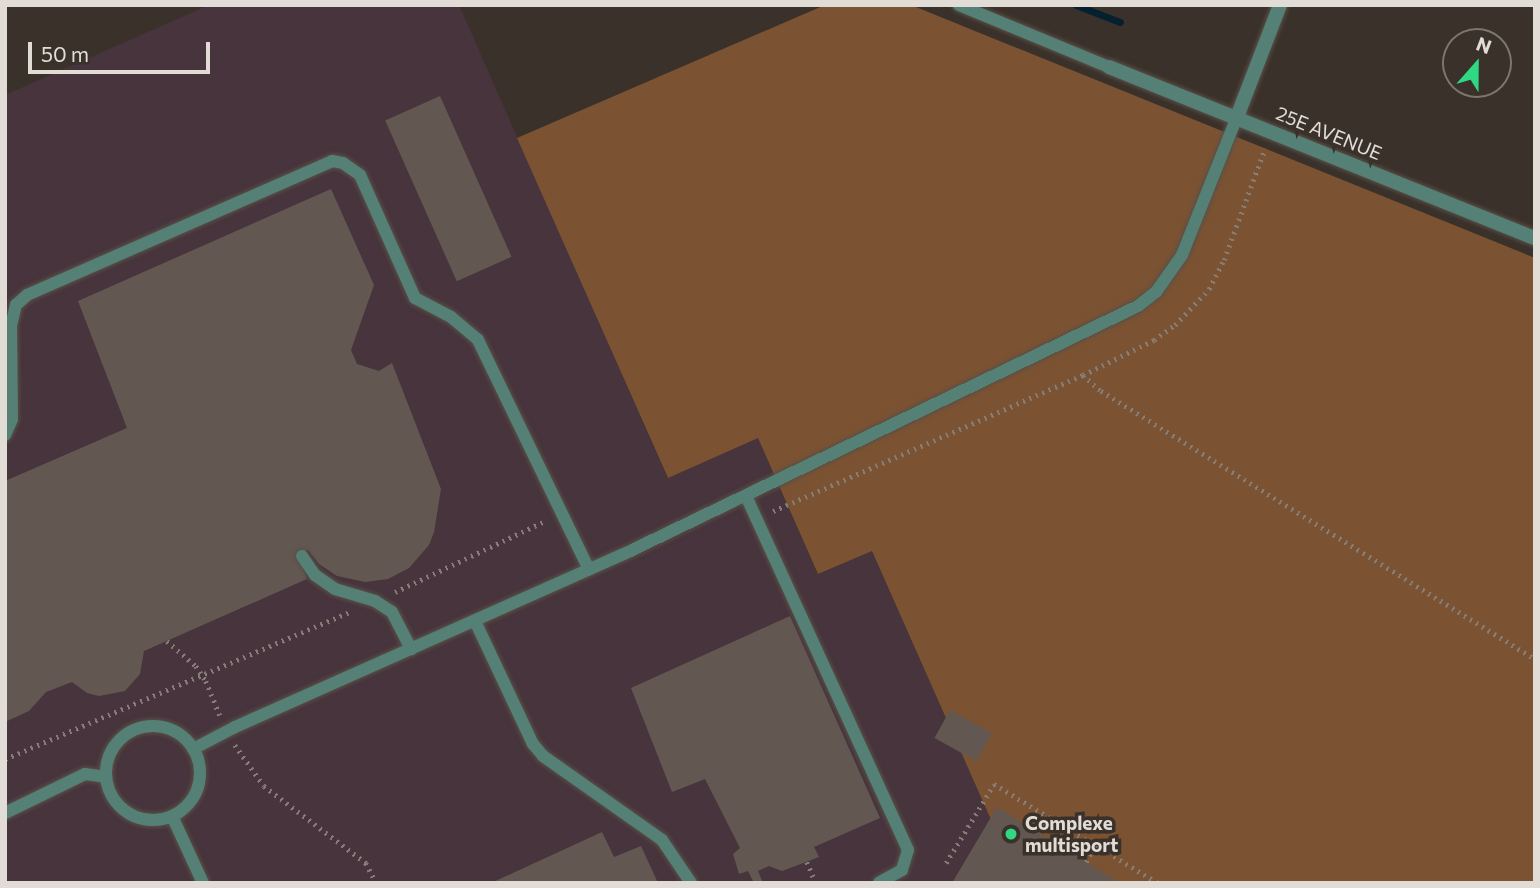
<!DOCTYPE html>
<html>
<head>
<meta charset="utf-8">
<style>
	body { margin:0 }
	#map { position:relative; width:1540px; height:888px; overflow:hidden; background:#3a312a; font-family:Commissioner,sans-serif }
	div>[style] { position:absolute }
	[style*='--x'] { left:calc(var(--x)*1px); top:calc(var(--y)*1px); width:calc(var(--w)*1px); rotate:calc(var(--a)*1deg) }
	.education>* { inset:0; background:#47343c }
	.green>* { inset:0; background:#7c5332 }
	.stream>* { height:7px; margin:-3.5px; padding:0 3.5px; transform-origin:3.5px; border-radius:3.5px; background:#05202f }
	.building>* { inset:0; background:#635851; transform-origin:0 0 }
	.path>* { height:4.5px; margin-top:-2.25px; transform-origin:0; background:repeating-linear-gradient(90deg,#857d77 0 2px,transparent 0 7px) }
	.roads { filter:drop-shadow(0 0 2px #585049) drop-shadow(0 0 2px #585049) }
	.service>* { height:12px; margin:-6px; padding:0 6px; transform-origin:6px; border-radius:6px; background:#558075 }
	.service>.ring { margin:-6px; padding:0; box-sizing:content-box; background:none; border:12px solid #558075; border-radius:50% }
	.minor>* { height:14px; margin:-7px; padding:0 7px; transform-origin:7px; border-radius:7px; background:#558075 }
	.dots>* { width:19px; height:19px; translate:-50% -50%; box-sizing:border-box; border:4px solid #3a312a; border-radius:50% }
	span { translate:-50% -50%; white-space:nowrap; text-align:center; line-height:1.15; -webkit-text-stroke:7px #3a312a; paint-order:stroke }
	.street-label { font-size:19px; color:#e2dcd7 }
	.poi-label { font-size:19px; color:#e2dcd7; font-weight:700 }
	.left { translate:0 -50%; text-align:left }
	.frame { position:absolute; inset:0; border:7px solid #e2dcd7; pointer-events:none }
	.north { position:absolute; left:1442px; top:28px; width:70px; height:70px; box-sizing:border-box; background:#3a312a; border:2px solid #7d756f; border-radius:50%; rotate:21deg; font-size:19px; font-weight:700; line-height:28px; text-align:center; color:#e2dcd7 }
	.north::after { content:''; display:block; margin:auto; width:24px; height:32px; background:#30d883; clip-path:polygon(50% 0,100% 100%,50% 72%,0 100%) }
	.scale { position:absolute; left:28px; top:42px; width:182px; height:32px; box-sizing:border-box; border:4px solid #e2dcd7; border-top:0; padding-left:9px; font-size:21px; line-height:24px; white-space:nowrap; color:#e2dcd7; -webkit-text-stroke:5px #3a312a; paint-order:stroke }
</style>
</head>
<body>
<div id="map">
	<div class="education">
		<div style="clip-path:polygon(209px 5px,459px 5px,667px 477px,758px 438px,818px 574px,872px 551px,1019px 883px,5px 883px,5px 95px)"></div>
	</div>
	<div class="green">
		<div style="clip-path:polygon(825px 5px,911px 5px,1535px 258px,1535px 883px,1019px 883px,872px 551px,818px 574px,758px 438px,668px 478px,517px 138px)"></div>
	</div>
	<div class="stream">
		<div style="--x:1076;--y:5;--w:47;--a:21.1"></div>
	</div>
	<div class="building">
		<div style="left:440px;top:96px;width:176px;height:60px;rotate:66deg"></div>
		<div style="clip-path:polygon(331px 189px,374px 285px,351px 350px,357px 364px,379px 371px,392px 363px,441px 489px,434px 532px,429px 545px,409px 568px,388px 579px,365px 582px,337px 576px,319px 564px,308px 550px,299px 558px,307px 579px,144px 651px,140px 674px,125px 691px,99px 696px,87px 693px,72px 682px,46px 692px,29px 711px,5px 722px,5px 481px,127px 428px,78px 301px)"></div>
		<div style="clip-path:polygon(790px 616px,880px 818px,814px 847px,819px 857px,782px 871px,769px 866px,758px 871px,763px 883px,754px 883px,748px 871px,739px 874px,733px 854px,740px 848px,705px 779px,672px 792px,631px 688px)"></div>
		<div style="left:950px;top:710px;width:48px;height:32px;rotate:29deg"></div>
		<div style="clip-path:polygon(997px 807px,1086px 862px,1120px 883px,952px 883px)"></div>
		<div style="clip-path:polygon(602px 832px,614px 857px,641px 846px,658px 883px,491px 883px)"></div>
	</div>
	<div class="path">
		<div style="--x:1083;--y:375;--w:24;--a:42"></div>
		<div style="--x:1101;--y:391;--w:510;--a:31.7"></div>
		<div style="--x:773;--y:511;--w:339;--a:-23.7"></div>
		<div style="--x:1083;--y:375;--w:79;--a:-26.2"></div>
		<div style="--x:1154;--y:340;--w:26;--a:-36"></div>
		<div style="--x:1175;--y:325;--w:50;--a:-46.6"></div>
		<div style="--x:1209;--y:289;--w:33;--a:-63"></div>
		<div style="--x:1224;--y:260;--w:119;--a:-69.9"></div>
		<div style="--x:395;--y:592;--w:166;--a:-25.3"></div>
		<div style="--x:167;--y:641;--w:38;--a:41"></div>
		<div style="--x:196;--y:666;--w:18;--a:56"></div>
		<div style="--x:206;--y:681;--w:37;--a:68"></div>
		<div style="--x:235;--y:745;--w:50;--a:54.7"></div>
		<div style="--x:264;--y:786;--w:128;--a:37"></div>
		<div style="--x:366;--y:863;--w:22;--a:63"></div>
		<div style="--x:5;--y:759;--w:374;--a:-23.1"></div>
		<div style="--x:807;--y:862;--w:23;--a:67"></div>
		<div style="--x:1086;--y:862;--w:19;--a:-62"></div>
		<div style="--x:946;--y:863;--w:92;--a:-58.7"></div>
		<div style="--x:994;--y:784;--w:192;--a:31.1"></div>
	</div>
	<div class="roads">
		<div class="service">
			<div style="--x:959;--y:5;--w:162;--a:22.5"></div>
			<div style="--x:5;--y:435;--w:17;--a:-66"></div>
			<div style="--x:12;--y:419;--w:93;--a:-90.6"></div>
			<div style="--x:11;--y:326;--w:22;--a:-77"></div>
			<div style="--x:16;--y:305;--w:15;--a:-42"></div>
			<div style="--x:27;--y:295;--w:333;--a:-23.7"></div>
			<div style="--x:332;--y:161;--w:11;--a:10"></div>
			<div style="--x:343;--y:163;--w:21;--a:35"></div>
			<div style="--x:360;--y:175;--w:135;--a:65.9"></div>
			<div style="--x:415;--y:298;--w:41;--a:27.8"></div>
			<div style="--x:451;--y:317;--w:35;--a:40"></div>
			<div style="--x:478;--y:340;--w:255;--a:64.2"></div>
			<div style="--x:746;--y:496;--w:389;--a:65.4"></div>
			<div style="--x:908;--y:850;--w:21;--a:107"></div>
			<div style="--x:902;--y:870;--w:26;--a:151"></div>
			<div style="--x:302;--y:556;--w:23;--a:56"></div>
			<div style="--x:315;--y:575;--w:24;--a:35"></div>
			<div style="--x:335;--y:589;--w:42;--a:16.7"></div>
			<div style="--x:375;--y:601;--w:20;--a:33"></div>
			<div style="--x:392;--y:612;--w:42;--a:62.8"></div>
			<div style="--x:475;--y:621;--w:136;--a:64.8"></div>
			<div style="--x:533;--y:744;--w:16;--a:50"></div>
			<div style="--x:543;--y:756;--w:146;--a:35.2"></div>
			<div style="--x:662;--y:840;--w:52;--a:56"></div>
			<div class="ring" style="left:106px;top:726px;width:82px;height:82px"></div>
			<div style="--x:193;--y:749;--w:47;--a:-27.6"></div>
			<div style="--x:235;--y:727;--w:428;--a:-24"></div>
			<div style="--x:626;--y:553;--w:568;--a:-25.75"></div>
			<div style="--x:1138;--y:306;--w:23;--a:-38"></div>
			<div style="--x:1156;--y:292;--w:45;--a:-54.9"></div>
			<div style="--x:1182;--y:255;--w:149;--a:-68.3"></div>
			<div style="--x:5;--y:813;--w:89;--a:-26"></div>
			<div style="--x:85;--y:774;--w:21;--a:8"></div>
			<div style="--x:172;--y:816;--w:74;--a:65.2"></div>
		</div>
		<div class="minor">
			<div style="--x:1109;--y:67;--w:459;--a:21.9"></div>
			<div style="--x:1237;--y:117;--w:120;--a:-69"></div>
		</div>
	</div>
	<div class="dots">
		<div style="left:1011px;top:834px;background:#30d883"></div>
	</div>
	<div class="street-label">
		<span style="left:1329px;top:133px;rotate:22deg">25E AVENUE</span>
	</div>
	<div class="poi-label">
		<span class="left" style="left:1025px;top:834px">Complexe<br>multisport</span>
	</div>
	<div class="frame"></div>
	<div class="north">N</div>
	<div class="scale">50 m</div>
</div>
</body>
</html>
